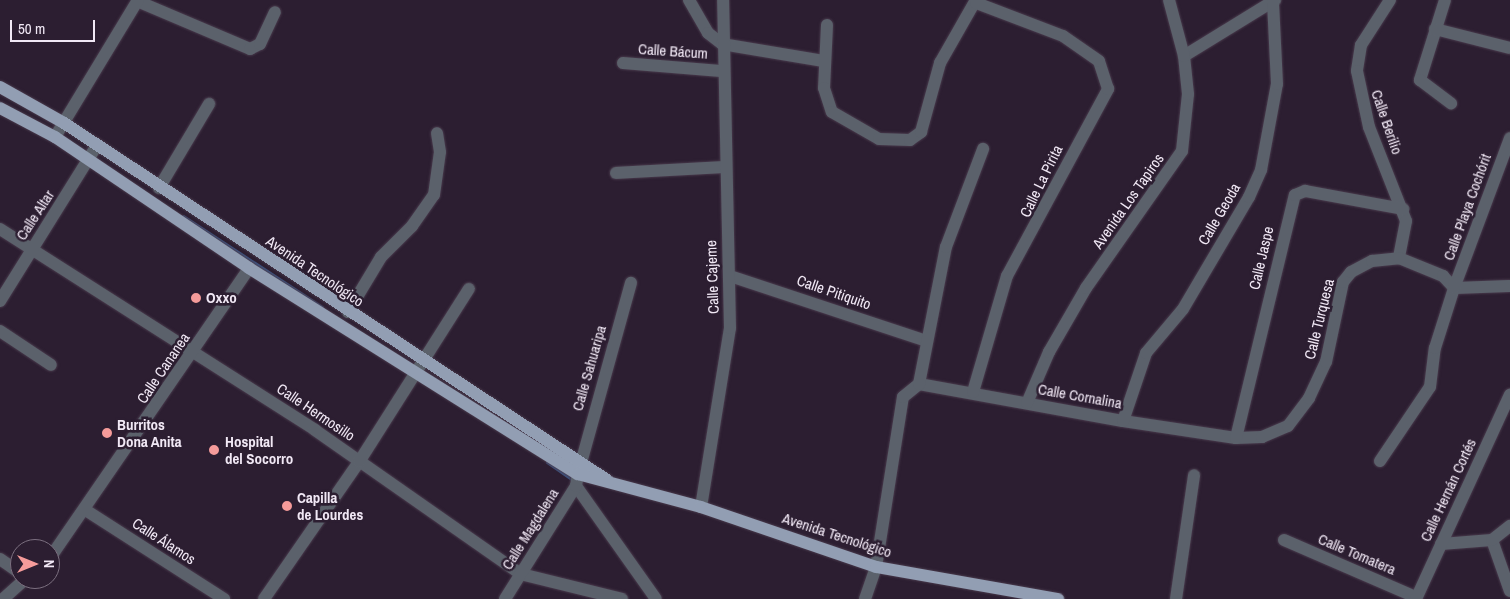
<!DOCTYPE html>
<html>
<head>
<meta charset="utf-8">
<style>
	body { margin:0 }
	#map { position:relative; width:1510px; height:599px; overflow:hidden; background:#2c1e31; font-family:"Archivo Narrow",sans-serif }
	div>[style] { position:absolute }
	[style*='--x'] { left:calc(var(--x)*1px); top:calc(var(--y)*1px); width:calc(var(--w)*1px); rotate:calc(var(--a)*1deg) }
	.stream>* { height:3px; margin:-1.5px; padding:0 1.5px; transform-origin:1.5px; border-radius:1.5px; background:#3e5582 }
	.roads { filter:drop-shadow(0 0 1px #483a4c) drop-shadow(0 0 1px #483a4c) }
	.minor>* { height:12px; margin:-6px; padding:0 6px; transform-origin:6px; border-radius:6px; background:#5b616b }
	.major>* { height:12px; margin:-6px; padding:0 6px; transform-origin:6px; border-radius:6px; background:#929eb3 }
	.dots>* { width:14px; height:14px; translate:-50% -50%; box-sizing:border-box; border:2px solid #2c1e31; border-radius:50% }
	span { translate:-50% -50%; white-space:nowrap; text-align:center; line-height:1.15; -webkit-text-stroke:5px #2c1e31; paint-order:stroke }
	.street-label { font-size:15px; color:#f1e8f5 }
	.poi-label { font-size:15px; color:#f1e8f5; font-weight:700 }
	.left { translate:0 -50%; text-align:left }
	.north { position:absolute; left:10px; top:539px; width:50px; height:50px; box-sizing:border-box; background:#2c1e31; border:1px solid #7b6f7f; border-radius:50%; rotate:90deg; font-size:14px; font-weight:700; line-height:20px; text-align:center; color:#f1e8f5 }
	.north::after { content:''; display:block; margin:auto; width:18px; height:22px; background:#f59b9a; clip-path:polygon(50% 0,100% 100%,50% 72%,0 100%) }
	.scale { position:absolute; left:10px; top:20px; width:85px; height:22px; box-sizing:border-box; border:2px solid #f1e8f5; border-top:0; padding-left:6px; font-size:15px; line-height:18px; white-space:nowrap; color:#f1e8f5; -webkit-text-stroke:4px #2c1e31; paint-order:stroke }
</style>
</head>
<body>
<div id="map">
	<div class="stream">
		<div style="--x:183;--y:216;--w:166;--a:33.2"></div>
		<div style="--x:547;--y:462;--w:32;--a:35"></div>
	</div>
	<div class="roads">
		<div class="minor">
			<div style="--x:689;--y:0;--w:38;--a:60"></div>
			<div style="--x:708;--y:33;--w:18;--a:38"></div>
			<div style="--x:722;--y:44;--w:103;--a:9.5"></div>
			<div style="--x:1390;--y:0;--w:54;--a:122.8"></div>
			<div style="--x:1361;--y:45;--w:26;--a:99"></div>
			<div style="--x:1357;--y:71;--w:57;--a:77.9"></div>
			<div style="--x:1369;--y:127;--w:101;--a:68.5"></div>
			<div style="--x:1406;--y:221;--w:38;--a:101"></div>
			<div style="--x:1445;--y:0;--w:84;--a:107.4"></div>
			<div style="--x:1420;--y:80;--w:39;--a:37"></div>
			<div style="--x:137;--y:1;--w:123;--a:23"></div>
			<div style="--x:250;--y:49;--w:11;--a:-27"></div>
			<div style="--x:260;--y:44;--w:35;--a:-65"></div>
			<div style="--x:827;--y:25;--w:63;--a:92.7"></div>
			<div style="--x:824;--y:88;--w:25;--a:72"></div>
			<div style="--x:832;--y:112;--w:54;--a:29.9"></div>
			<div style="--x:879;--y:139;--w:31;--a:2"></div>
			<div style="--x:910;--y:140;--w:14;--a:-36"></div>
			<div style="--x:921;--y:132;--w:72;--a:-74.6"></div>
			<div style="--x:940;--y:63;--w:73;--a:-60.3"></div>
			<div style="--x:1435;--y:29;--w:77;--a:14.2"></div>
			<div style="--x:1184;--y:56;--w:107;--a:-31.6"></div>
			<div style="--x:623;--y:63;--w:98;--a:4.7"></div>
			<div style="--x:55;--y:137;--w:160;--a:-58.8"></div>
			<div style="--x:616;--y:173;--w:107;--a:-3.2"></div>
			<div style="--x:159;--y:188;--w:98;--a:-59.2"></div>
			<div style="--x:0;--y:229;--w:374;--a:32.5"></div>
			<div style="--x:315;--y:430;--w:251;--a:35"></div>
			<div style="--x:521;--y:574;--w:104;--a:13.9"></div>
			<div style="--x:730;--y:276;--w:207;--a:18.3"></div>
			<div style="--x:1454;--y:288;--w:56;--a:-2"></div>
			<div style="--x:0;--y:301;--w:181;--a:-58.1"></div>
			<div style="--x:348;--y:312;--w:64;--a:-59"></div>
			<div style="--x:381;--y:257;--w:44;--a:-45"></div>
			<div style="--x:412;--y:226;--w:38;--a:-55"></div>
			<div style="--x:434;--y:195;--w:43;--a:-82.1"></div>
			<div style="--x:440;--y:152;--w:19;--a:-99"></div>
			<div style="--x:0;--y:331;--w:61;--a:33.7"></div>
			<div style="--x:919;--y:384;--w:207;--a:10.3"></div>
			<div style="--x:1123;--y:421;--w:114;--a:8.6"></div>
			<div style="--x:1236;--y:438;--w:26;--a:-2"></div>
			<div style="--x:1262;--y:437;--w:28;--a:-23"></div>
			<div style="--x:1288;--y:426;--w:35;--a:-53"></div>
			<div style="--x:1309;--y:398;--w:40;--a:-65"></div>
			<div style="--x:1326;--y:362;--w:82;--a:-78"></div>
			<div style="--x:1343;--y:282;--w:13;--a:-51"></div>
			<div style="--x:1351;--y:272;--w:24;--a:-28"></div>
			<div style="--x:1372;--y:261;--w:27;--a:-6"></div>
			<div style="--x:1399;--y:258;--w:48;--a:22.2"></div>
			<div style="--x:1443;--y:276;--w:16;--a:47"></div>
			<div style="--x:973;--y:392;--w:121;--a:-73.7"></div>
			<div style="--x:1007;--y:276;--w:213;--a:-61.6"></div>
			<div style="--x:1108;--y:89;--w:29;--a:-108"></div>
			<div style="--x:1099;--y:61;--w:44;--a:-145.2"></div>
			<div style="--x:1063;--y:36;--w:93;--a:-159.2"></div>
			<div style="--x:1027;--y:403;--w:56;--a:-66.7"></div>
			<div style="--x:1049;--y:352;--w:74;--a:-60"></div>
			<div style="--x:1086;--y:288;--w:167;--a:-55"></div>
			<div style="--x:1182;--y:151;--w:57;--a:-84"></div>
			<div style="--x:1188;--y:94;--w:38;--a:-96"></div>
			<div style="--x:1184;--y:56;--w:58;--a:-105"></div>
			<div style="--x:1123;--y:421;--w:72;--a:-71.3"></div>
			<div style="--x:1146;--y:353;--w:57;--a:-49.9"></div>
			<div style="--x:1183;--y:309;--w:130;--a:-59.5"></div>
			<div style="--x:1249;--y:197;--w:30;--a:-66"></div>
			<div style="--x:1261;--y:170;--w:87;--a:-79.5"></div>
			<div style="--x:1277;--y:84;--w:83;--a:-92.8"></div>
			<div style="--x:1236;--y:438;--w:250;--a:-76.4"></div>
			<div style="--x:1295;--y:195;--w:11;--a:-22"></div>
			<div style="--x:1305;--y:191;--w:100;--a:10.4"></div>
			<div style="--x:1380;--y:461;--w:89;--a:-56"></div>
			<div style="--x:1430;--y:387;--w:39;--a:-83"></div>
			<div style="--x:1435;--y:348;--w:63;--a:-72.4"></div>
			<div style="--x:1454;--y:288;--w:160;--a:-69.5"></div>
			<div style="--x:581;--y:463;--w:187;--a:-74.5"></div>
			<div style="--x:576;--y:486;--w:138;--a:54.7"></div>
			<div style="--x:701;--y:507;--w:181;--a:-80.8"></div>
			<div style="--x:730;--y:328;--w:328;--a:-91.2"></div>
			<div style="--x:87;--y:511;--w:163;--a:32.7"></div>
			<div style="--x:1284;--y:540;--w:144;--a:23.4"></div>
			<div style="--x:1492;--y:540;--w:54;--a:70.6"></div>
			<div style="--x:1441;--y:544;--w:51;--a:-4.5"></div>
			<div style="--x:1492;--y:540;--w:23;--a:-38"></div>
			<div style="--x:50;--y:558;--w:352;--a:-55.5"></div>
			<div style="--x:0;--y:559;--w:24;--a:35"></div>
			<div style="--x:3;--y:599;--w:30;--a:-42"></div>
			<div style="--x:264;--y:599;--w:167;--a:-55.3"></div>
			<div style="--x:359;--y:462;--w:205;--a:-57.6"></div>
			<div style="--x:505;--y:599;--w:133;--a:-57.9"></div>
			<div style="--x:576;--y:486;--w:12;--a:-81"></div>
			<div style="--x:865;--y:599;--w:34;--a:-71"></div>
			<div style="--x:876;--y:567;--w:172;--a:-81"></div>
			<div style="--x:903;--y:397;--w:21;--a:-39"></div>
			<div style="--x:919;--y:384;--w:140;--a:-78.9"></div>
			<div style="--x:946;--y:247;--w:105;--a:-69.3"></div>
			<div style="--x:1176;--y:599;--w:125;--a:-81.7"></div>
			<div style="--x:1416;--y:599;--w:225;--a:-65.3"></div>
		</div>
		<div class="major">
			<div style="--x:0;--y:87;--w:73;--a:29.4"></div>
			<div style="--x:64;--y:123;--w:650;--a:33.32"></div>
			<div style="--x:0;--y:108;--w:62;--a:27.8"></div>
			<div style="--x:55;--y:137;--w:234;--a:34"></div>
			<div style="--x:249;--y:268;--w:388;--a:32.1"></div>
			<div style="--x:578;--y:474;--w:127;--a:15"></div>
			<div style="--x:701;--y:507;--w:185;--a:18.9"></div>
			<div style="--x:876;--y:567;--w:185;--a:10"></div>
		</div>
	</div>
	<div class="dots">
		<div style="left:196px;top:298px;background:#f59b9a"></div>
		<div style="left:107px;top:433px;background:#f59b9a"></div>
		<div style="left:214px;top:450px;background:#f59b9a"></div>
		<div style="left:287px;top:506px;background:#f59b9a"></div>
	</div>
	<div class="street-label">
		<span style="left:673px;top:51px;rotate:4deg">Calle Bácum</span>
		<span style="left:1387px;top:122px;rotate:71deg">Calle Berilio</span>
		<span style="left:1041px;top:181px;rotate:-64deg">Calle La Pirita</span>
		<span style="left:1128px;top:201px;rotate:-55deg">Avenida Los Tapiros</span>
		<span style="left:1467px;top:207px;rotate:-70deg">Calle Playa Cochórit</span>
		<span style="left:1219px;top:214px;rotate:-60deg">Calle Geoda</span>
		<span style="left:35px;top:215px;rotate:-57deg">Calle Altar</span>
		<span style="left:1261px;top:258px;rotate:-77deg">Calle Jaspe</span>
		<span style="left:315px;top:271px;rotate:34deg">Avenida Tecnológico</span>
		<span style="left:712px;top:277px;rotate:-92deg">Calle Cajeme</span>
		<span style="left:834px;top:292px;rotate:19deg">Calle Pitiquito</span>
		<span style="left:1319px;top:319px;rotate:-76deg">Calle Turquesa</span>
		<span style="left:163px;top:368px;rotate:-56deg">Calle Cananea</span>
		<span style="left:589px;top:368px;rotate:-74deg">Calle Sahuaripa</span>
		<span style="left:1080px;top:396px;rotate:10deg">Calle Cornalina</span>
		<span style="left:316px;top:412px;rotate:34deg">Calle Hermosillo</span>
		<span style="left:1448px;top:490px;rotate:-65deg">Calle Hernán Cortés</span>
		<span style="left:530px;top:529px;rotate:-58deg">Calle Magdalena</span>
		<span style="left:837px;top:535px;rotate:18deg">Avenida Tecnológico</span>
		<span style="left:164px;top:541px;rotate:33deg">Calle Álamos</span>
		<span style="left:1357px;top:554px;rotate:23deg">Calle Tomatera</span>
	</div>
	<div class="poi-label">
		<span class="left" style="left:206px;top:298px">Oxxo</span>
		<span class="left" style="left:117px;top:433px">Burritos<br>Dona Anita</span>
		<span class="left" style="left:225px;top:450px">Hospital<br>del Socorro</span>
		<span class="left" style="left:297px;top:506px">Capilla<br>de Lourdes</span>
	</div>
	<div class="north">N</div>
	<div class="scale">50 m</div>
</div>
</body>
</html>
